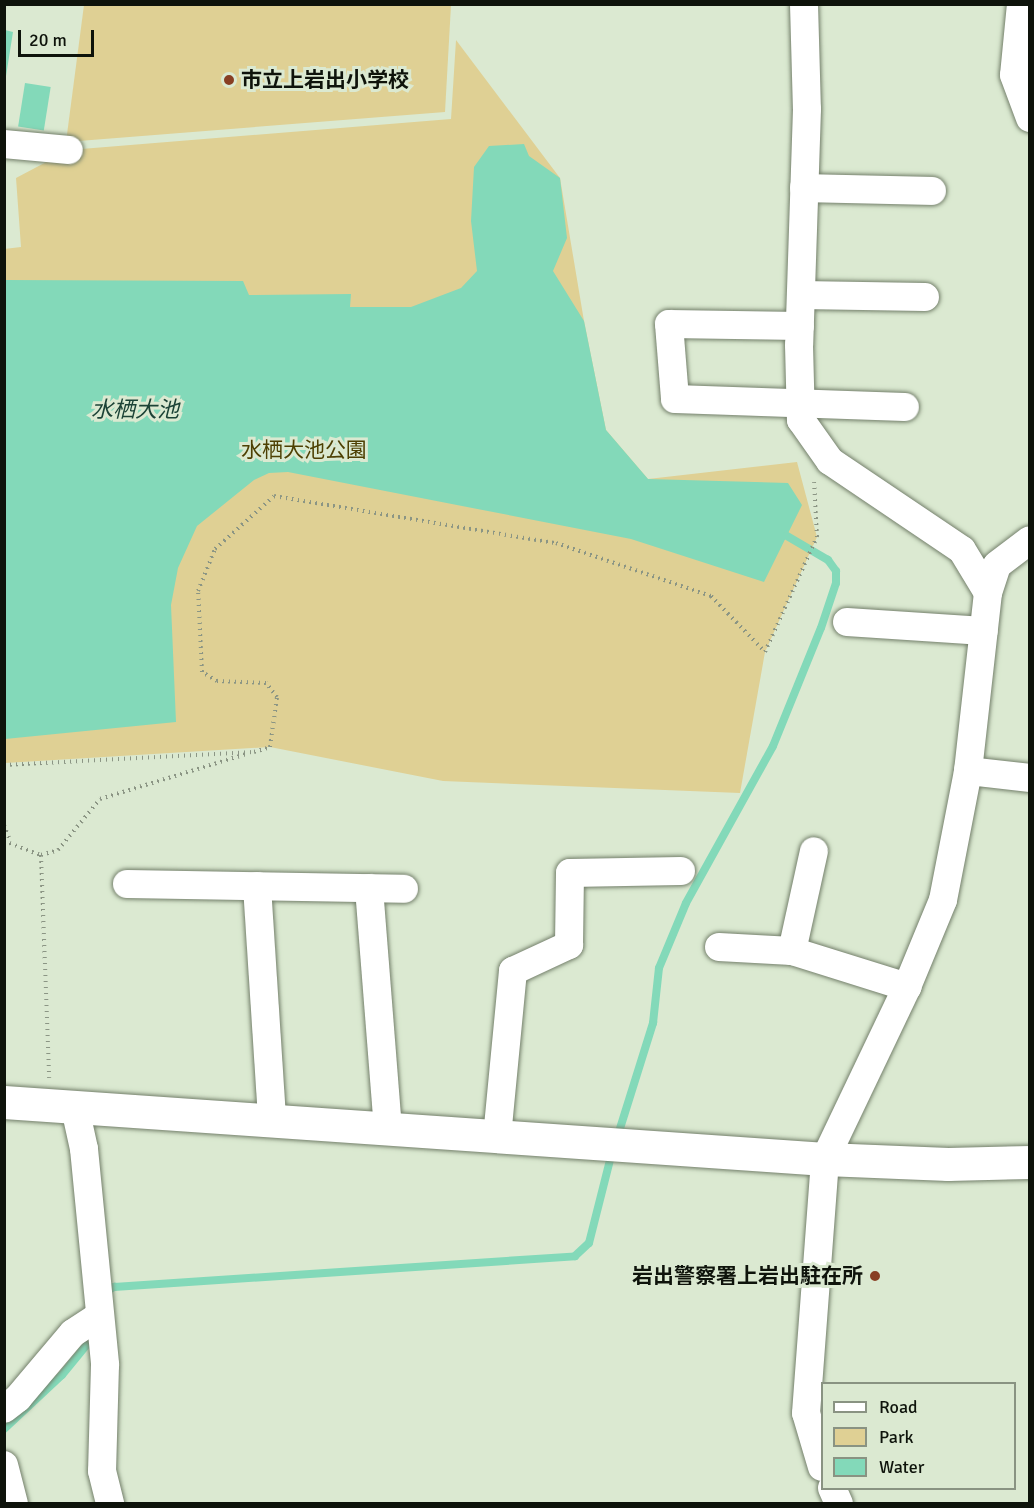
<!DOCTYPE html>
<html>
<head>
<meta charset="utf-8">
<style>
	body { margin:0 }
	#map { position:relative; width:1034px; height:1508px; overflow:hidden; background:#dbe9d1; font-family:Signika,"Noto Sans JP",sans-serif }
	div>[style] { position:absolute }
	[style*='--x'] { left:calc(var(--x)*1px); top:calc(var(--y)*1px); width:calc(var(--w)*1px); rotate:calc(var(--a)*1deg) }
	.green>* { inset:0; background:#dfd094 }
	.water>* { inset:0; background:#83d9b9; transform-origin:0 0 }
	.stream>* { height:8px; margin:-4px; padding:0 4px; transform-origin:4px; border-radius:4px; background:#83d9b9 }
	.path>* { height:4px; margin-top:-2px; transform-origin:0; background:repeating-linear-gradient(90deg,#8b9584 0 1.5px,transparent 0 6px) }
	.roads { filter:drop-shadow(0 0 2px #74806b) drop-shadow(0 0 2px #74806b) }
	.minor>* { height:28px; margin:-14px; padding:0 14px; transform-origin:14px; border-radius:14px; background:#fff }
	.tertiary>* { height:33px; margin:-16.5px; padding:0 16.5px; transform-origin:16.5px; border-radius:16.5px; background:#fff }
	.dots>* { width:16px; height:16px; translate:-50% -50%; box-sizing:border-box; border:3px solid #dbe9d1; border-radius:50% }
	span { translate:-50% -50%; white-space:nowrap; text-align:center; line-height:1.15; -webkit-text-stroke:6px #dbe9d1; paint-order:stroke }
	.poi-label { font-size:21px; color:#0e130b; font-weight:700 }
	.left { translate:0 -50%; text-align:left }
	.right { translate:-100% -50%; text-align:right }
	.park-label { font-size:21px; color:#4d4003 }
	.water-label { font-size:22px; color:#1c4336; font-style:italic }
	.frame { position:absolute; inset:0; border:6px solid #0e130b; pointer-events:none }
	.legend { position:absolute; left:821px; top:1382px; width:195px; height:108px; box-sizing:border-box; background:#dbe9d1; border:2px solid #899382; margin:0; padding:8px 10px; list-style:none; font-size:18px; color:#0e130b }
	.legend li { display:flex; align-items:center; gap:12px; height:30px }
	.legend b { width:30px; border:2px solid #899382 }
	.scale { position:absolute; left:18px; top:30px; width:76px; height:27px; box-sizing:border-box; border:3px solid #0e130b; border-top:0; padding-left:8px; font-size:18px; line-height:21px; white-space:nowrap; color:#0e130b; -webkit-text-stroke:4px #dbe9d1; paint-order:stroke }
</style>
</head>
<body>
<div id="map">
	<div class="green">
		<div style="clip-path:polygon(84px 5px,451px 5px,445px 112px,66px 142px)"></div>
		<div style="clip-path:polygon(456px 40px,560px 178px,584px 321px,606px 430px,648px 479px,797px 462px,817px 537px,765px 652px,740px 793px,443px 781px,270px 747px,5px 763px,4px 249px,21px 247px,16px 178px,69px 150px,451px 119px)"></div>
	</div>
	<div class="water">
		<div style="clip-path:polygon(5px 30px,13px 32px,6px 76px,4px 76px)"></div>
		<div style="left:25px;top:83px;width:26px;height:44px;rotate:9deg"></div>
		<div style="clip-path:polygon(524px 144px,529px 156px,560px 178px,567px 238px,553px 271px,584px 321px,606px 430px,648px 479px,788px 483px,802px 505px,764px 582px,631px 539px,288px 472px,269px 473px,254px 480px,197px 526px,178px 568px,171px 605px,176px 722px,5px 739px,5px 280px,243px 281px,249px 295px,351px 294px,350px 307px,411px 307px,461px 288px,477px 271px,471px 221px,474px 167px,489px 146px)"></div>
	</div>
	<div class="stream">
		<div style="--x:617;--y:1138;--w:121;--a:-72.6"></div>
		<div style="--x:653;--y:1023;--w:55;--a:-83.8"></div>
		<div style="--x:659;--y:968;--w:70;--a:-67.4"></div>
		<div style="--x:686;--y:903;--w:179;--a:-61"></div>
		<div style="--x:773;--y:746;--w:127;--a:-67.9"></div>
		<div style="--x:821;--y:628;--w:47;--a:-71.6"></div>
		<div style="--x:836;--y:583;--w:12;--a:-90"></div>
		<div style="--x:836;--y:571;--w:14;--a:-126"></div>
		<div style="--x:828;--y:560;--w:48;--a:-149.7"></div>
		<div style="--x:103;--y:1293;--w:13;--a:-29"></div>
		<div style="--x:114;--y:1287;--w:462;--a:-3.8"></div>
		<div style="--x:575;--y:1256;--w:19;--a:-43"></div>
		<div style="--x:589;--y:1243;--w:94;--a:-75.8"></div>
		<div style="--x:4;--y:1429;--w:79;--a:-43"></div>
		<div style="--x:62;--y:1375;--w:43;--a:-50.7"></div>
		<div style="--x:89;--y:1342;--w:9;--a:-96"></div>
	</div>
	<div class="path">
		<div style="--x:4;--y:765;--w:250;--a:-3"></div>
		<div style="--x:254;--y:752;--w:17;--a:-17"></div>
		<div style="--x:270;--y:747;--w:50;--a:-82"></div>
		<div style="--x:277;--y:697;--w:18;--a:-128"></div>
		<div style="--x:266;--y:683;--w:49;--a:-177.7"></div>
		<div style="--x:217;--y:681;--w:17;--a:-149"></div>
		<div style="--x:202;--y:672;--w:81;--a:-92.8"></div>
		<div style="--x:198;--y:591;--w:45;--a:-68"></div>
		<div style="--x:215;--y:549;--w:79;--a:-41.9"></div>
		<div style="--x:274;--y:496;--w:286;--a:9.5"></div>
		<div style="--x:556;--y:543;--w:164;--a:18.9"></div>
		<div style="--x:711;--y:596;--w:78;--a:46"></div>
		<div style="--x:765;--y:652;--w:126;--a:-65.7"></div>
		<div style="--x:817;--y:537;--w:55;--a:-93.1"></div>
		<div style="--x:4;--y:825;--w:17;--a:69"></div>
		<div style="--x:4;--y:841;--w:40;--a:21"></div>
		<div style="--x:41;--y:855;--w:223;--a:87.9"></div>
		<div style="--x:41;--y:855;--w:18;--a:-16"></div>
		<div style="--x:58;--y:850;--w:66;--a:-50.5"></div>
		<div style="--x:100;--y:799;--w:153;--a:-17.1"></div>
	</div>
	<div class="roads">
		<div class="minor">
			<div style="--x:804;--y:4;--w:105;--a:88.4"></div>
			<div style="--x:807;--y:109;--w:236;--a:91.9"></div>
			<div style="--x:799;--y:345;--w:75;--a:88.5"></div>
			<div style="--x:801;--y:420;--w:50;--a:54.7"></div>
			<div style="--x:830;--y:461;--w:159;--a:34"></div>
			<div style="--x:962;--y:550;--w:50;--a:58.8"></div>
			<div style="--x:1021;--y:4;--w:71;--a:95.6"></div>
			<div style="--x:1014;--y:75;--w:46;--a:69.6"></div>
			<div style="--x:4;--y:144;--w:65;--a:5.3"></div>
			<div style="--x:804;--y:188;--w:128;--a:1.3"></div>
			<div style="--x:801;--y:295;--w:124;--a:0.9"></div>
			<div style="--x:800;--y:326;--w:131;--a:-179.1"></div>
			<div style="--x:669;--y:324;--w:75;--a:85.4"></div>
			<div style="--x:675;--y:399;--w:230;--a:2"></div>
			<div style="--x:847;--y:622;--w:137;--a:3.8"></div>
			<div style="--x:968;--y:771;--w:62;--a:6.4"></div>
			<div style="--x:127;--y:884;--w:277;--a:1"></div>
			<div style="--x:257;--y:886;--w:235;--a:86.3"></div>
			<div style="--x:369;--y:888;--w:242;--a:85.5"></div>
			<div style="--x:719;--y:947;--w:73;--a:3.1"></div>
			<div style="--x:792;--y:951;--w:121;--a:17.4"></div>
			<div style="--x:792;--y:951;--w:102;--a:-77.6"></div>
			<div style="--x:75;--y:1108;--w:42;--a:77.6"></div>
			<div style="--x:84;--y:1149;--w:217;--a:84.4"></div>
			<div style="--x:105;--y:1365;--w:106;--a:91.6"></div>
			<div style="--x:102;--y:1471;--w:34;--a:76"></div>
			<div style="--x:497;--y:1137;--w:167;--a:-84.5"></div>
			<div style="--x:513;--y:971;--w:62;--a:-24.9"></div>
			<div style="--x:569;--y:945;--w:72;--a:-89.2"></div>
			<div style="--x:570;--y:873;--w:111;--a:-1"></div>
			<div style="--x:4;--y:1409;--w:18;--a:-38"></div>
			<div style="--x:18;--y:1398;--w:85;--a:-49.8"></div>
			<div style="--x:73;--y:1333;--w:31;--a:-33"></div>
			<div style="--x:4;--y:1465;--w:40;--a:75.6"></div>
			<div style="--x:822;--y:1467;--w:56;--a:-106.5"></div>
			<div style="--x:806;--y:1413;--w:255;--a:-85.7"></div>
			<div style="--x:825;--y:1159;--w:191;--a:-64.5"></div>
			<div style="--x:907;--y:987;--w:94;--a:-67.5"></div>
			<div style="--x:943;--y:900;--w:131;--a:-79"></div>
			<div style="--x:968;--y:771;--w:179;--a:-83.6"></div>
			<div style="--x:988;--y:593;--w:29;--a:-72"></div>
			<div style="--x:997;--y:565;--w:41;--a:-37.1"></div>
			<div style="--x:832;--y:1488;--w:17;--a:66"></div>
		</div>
		<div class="tertiary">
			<div style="--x:4;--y:1102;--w:823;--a:3.97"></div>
			<div style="--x:825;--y:1159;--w:123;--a:2.3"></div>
			<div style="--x:948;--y:1164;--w:82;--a:-1.4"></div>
		</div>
	</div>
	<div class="dots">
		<div style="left:229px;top:80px;background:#883f23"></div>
		<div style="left:875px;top:1276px;background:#883f23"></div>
	</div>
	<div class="poi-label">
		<span class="left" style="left:241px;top:80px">市立上岩出小学校</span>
		<span class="right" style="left:863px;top:1276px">岩出警察署上岩出駐在所</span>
	</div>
	<div class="park-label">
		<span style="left:304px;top:450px">水栖大池公園</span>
	</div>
	<div class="water-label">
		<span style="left:135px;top:410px">水栖大池</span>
	</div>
	<div class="frame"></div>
	<ul class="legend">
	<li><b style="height:8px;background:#fff"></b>Road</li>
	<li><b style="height:16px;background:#dfd094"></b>Park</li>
	<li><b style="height:16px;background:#83d9b9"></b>Water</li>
	</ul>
	<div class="scale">20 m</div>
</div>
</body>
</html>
